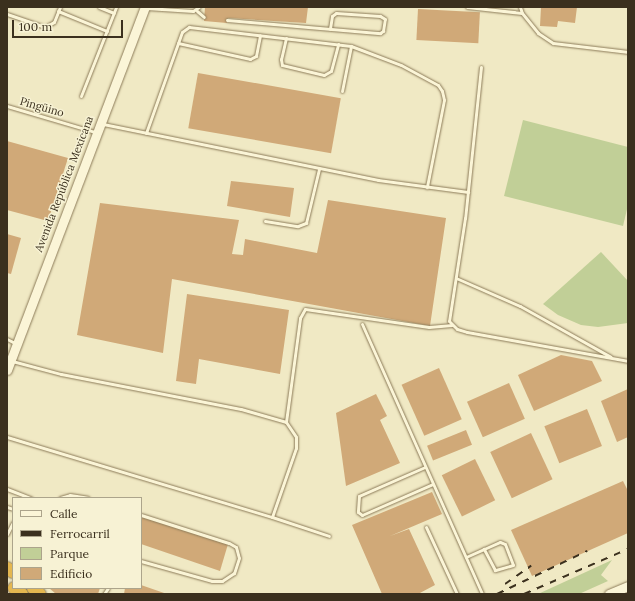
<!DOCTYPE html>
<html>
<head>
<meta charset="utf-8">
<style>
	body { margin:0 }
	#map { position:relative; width:635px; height:601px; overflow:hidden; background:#f0e9c4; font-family:Lora,serif }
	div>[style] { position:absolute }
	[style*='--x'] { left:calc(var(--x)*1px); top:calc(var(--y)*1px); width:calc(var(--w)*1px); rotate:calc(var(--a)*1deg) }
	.green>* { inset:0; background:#c1cf97 }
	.building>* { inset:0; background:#d0a978; transform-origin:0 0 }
	.roads { filter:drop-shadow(0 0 1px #8c7b59) drop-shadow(0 0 1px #8c7b59) }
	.lane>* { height:3px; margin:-1.5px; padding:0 1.5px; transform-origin:1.5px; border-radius:1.5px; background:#fbf5d7 }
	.secondary>* { height:9px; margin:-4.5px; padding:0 4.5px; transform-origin:4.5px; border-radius:4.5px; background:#fbf5d7 }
	.highway>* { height:12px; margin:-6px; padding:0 6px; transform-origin:6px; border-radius:6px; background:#e4b750 }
	.rail>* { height:2px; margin-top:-1px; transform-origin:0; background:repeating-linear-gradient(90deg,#3b301e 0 7px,transparent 0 14px) }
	span { translate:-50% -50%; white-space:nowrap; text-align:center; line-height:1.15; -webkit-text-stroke:3px #f7f2d4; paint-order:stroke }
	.street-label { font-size:11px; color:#3b301e }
	.frame { position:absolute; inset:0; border:8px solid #3b301e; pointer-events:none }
	.legend { position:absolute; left:12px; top:497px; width:130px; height:92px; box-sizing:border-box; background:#f7f2d4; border:1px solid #aca48b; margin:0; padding:5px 7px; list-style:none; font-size:12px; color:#3b301e }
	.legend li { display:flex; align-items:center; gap:8px; height:20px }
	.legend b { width:20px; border:1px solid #aca48b }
	.scale { position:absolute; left:12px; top:20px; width:111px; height:18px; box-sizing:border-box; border:2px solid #3b301e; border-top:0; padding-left:5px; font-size:12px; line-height:14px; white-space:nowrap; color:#3b301e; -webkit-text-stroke:3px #f7f2d4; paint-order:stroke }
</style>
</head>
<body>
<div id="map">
	<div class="green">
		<div style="clip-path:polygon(523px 120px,628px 147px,628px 205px,623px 226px,504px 196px)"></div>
		<div style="clip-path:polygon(601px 252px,628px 281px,628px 323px,598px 327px,581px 325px,558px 315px,543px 304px)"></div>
		<div style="clip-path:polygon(612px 560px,601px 575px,608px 581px,579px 594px,538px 594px)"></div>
	</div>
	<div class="building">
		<div style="clip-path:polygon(205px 7px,308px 7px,306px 23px,228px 18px,227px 23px,204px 21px)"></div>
		<div style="clip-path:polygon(541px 7px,577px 7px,575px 23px,558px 21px,557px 27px,540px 26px)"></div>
		<div style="left:418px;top:9px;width:62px;height:31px;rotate:3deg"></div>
		<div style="left:198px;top:73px;width:145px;height:56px;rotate:10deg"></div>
		<div style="clip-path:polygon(7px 141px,68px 158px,48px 221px,7px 210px)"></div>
		<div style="clip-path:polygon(231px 181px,294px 188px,290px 217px,227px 206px)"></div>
		<div style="clip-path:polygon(328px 200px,446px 218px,430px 326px,172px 279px,163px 353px,77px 335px,100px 203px,239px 220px,232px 254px,243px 255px,245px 239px,317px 253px)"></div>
		<div style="clip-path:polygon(7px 234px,21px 238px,11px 274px,7px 273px)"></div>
		<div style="clip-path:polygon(187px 294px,289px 310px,280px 374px,199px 359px,196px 384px,176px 381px)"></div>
		<div style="clip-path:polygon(561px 355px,592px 361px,602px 381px,534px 411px,518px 375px)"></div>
		<div style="left:439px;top:368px;width:56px;height:41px;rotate:66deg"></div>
		<div style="left:509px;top:383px;width:39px;height:46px;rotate:66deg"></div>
		<div style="clip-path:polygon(628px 389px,628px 437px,617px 442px,601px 401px)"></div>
		<div style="clip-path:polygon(376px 394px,387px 416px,380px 420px,400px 463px,346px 486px,336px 413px)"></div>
		<div style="left:587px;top:409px;width:40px;height:46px;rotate:68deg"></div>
		<div style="left:466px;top:430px;width:16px;height:42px;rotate:68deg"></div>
		<div style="left:531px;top:433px;width:51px;height:45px;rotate:65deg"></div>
		<div style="left:475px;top:459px;width:46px;height:37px;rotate:64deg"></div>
		<div style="clip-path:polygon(623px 481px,628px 491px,628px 533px,532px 576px,511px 530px)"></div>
		<div style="clip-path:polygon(432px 492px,442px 514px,390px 536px,409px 529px,435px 585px,418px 594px,382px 594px,352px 525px)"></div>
		<div style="clip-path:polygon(141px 516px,228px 544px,220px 571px,141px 544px)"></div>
		<div style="clip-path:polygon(141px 585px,167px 594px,124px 594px,125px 588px,141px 588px)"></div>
		<div style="clip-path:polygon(49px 588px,100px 588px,98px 594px,56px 594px)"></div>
	</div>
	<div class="roads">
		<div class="lane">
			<div style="--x:99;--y:7;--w:16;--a:22"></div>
			<div style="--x:467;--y:7;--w:55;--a:6.2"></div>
			<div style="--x:522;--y:13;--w:26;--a:51"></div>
			<div style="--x:538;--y:33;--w:18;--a:34"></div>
			<div style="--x:553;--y:43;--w:76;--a:6.8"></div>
			<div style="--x:520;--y:7;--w:6;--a:72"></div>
			<div style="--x:146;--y:8;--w:47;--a:3.7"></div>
			<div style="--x:193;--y:11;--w:7;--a:-34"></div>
			<div style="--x:58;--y:11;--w:53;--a:22.2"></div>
			<div style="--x:197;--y:11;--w:9;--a:41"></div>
			<div style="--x:7;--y:14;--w:40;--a:18.9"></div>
			<div style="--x:45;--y:27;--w:10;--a:-29"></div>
			<div style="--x:54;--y:22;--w:16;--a:-68"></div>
			<div style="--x:227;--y:20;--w:154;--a:4.9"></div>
			<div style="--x:380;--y:33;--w:4;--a:-34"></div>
			<div style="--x:383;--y:31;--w:12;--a:-81"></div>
			<div style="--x:385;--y:19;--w:6;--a:-149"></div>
			<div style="--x:380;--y:16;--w:44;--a:-176.1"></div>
			<div style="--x:336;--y:13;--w:5;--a:143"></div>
			<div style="--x:332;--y:16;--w:13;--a:99"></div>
			<div style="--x:286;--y:38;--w:22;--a:103"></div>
			<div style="--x:281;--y:59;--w:6;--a:81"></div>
			<div style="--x:282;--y:65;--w:43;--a:13.4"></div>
			<div style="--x:324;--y:75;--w:8;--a:-30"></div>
			<div style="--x:331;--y:71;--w:28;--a:-75"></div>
			<div style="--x:178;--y:43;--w:74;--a:12.5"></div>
			<div style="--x:250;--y:59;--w:7;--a:-27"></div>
			<div style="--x:256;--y:56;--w:21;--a:-79"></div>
			<div style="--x:481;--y:67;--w:152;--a:96"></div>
			<div style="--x:465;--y:218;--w:104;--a:98.8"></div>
			<div style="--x:449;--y:321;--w:11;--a:45"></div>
			<div style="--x:457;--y:329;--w:10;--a:17"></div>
			<div style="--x:467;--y:332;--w:164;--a:10.2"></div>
			<div style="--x:342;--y:91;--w:46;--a:-78.7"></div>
			<div style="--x:81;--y:96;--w:96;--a:-68.5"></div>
			<div style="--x:7;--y:106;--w:92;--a:16.5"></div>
			<div style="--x:103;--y:124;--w:281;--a:11.5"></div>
			<div style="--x:378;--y:180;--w:91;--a:7.6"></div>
			<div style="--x:146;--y:133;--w:107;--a:-70.4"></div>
			<div style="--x:182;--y:32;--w:9;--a:-36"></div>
			<div style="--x:189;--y:27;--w:163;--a:6.7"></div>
			<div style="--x:351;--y:46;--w:53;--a:20.8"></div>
			<div style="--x:401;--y:65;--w:42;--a:28.4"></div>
			<div style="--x:438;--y:85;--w:7;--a:56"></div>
			<div style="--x:442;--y:91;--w:9;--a:77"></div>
			<div style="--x:444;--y:100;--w:89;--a:101.1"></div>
			<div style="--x:265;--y:221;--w:33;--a:9"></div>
			<div style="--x:298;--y:226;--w:9;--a:-21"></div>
			<div style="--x:306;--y:223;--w:56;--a:-76.5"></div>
			<div style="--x:456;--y:278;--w:70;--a:23.6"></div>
			<div style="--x:520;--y:306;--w:104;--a:29.3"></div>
			<div style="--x:362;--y:324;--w:295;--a:66"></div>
			<div style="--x:7;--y:339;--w:9;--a:27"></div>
			<div style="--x:12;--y:361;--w:51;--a:14.9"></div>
			<div style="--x:61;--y:374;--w:183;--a:11"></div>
			<div style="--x:241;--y:409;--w:47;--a:16.1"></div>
			<div style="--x:286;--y:422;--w:18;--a:56"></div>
			<div style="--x:296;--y:437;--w:11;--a:90"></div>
			<div style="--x:296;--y:448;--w:73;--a:109.2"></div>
			<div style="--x:272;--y:517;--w:60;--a:18.4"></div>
			<div style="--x:286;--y:422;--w:105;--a:-82.3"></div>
			<div style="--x:300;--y:318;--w:10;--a:-61"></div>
			<div style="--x:305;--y:309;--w:125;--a:8.3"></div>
			<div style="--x:429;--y:327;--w:23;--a:-5"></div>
			<div style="--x:7;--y:437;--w:277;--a:16.8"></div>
			<div style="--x:425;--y:467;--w:72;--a:156.3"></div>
			<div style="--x:359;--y:496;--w:16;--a:94"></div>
			<div style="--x:358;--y:512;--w:5;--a:37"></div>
			<div style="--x:362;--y:515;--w:77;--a:-23.6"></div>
			<div style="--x:7;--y:489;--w:26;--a:21"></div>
			<div style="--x:60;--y:498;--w:10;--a:-17"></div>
			<div style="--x:70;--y:495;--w:18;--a:9"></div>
			<div style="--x:7;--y:507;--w:6;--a:18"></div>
			<div style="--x:141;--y:515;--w:92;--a:17.7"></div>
			<div style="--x:229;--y:543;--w:8;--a:30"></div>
			<div style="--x:236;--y:547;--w:11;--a:75"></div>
			<div style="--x:239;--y:558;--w:16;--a:108"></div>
			<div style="--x:234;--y:573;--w:14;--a:146"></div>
			<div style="--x:222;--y:581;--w:10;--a:180"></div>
			<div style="--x:212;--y:581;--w:74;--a:-164.3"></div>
			<div style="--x:426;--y:527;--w:74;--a:65.2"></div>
			<div style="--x:7;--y:534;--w:13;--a:-63"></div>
			<div style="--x:466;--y:557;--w:20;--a:-24"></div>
			<div style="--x:484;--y:549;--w:17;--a:-24"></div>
			<div style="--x:500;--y:542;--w:5;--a:22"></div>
			<div style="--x:505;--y:544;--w:22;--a:69"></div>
			<div style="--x:513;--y:565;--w:19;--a:164"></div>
			<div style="--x:495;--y:570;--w:24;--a:-118"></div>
			<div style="--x:104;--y:594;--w:7;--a:-56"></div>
		</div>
		<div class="secondary">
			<div style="--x:7;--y:370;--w:388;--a:-69.2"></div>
			<div style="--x:609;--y:594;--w:21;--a:-23"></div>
		</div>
		<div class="highway">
			<div style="--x:7;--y:568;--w:7;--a:34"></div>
			<div style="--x:14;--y:588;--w:10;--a:37"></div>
			<div style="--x:33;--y:588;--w:9;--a:41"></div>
		</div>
	</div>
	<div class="rail">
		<div style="--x:505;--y:584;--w:32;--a:-35"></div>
		<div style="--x:497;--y:594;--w:100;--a:-25.5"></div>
		<div style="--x:524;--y:594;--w:113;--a:-23.4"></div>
	</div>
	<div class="street-label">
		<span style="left:42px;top:107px;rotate:16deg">Pingüino</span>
		<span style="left:64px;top:184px;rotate:-69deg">Avenida República Mexicana</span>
	</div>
	<div class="frame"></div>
	<ul class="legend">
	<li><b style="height:5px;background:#fbf5d7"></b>Calle</li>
	<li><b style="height:5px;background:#3b301e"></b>Ferrocarril</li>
	<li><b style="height:11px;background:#c1cf97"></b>Parque</li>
	<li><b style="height:11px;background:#d0a978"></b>Edificio</li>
	</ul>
	<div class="scale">100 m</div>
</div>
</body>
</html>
